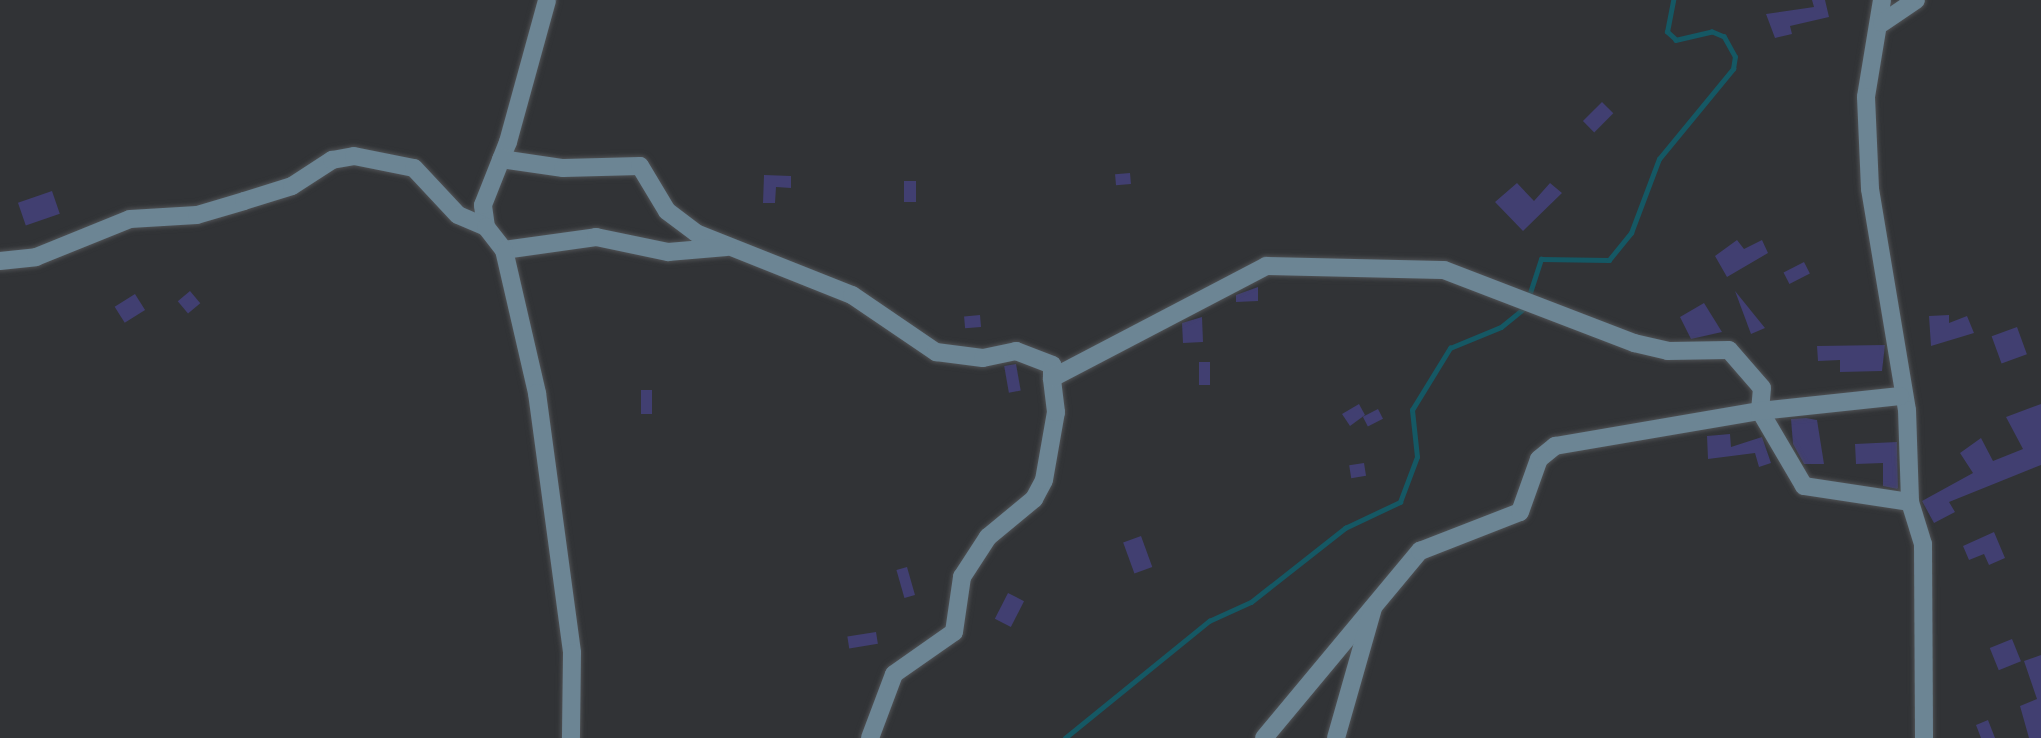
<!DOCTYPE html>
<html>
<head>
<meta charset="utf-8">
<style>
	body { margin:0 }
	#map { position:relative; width:2041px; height:738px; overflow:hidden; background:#313336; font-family:Barlow,sans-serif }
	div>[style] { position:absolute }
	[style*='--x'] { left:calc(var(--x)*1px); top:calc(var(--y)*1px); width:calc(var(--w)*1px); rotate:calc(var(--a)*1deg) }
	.stream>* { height:4.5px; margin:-2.25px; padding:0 2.25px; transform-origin:2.25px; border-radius:2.25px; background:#155864 }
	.building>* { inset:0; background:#413f71; transform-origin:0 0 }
	.roads { filter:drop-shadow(0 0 2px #505255) drop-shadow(0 0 2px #505255) }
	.minor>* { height:18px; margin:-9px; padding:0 9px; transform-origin:9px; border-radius:9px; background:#6c8594 }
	span { translate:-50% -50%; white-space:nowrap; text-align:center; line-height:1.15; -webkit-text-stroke:5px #313336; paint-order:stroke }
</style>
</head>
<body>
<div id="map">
	<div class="stream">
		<div style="--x:1528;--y:299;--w:42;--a:-72"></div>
		<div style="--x:1541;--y:259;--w:68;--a:0.8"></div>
		<div style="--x:1609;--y:260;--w:35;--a:-51"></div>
		<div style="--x:1631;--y:233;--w:79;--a:-69.3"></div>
		<div style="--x:1659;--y:159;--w:117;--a:-50.6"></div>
		<div style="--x:1733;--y:69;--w:12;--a:-81"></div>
		<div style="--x:1735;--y:57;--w:23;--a:-119"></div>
		<div style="--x:1724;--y:37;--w:13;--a:-157"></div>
		<div style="--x:1712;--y:32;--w:37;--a:167"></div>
		<div style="--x:1676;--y:40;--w:12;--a:-138"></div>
		<div style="--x:1667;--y:32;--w:33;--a:-79"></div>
		<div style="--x:1065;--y:738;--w:186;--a:-39.1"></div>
		<div style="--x:1209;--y:621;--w:46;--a:-24.3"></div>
		<div style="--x:1251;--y:602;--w:120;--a:-38.2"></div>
		<div style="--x:1345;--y:528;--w:61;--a:-25.3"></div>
		<div style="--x:1400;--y:502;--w:48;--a:-69.3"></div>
		<div style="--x:1417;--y:457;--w:47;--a:-96.1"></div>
		<div style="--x:1412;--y:410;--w:73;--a:-58.5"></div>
		<div style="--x:1450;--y:348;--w:55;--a:-22.4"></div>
		<div style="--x:1501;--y:327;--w:32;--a:-39"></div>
	</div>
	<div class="building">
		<div style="clip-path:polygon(1812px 0,1825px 0,1829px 17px,1790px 26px,1792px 34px,1775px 38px,1766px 14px,1814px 7px)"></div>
		<div style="left:1602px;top:102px;width:16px;height:27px;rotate:45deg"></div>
		<div style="left:1130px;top:173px;width:11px;height:15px;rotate:85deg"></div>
		<div style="clip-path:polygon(764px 175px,791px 176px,791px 188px,776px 187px,775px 203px,763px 203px)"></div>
		<div style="left:904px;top:181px;width:12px;height:21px"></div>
		<div style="clip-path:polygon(1517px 183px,1534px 201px,1550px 183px,1562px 193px,1523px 231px,1495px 202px)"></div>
		<div style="left:52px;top:191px;width:24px;height:36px;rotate:71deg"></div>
		<div style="clip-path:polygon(1737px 240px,1744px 249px,1762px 240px,1768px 253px,1727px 277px,1715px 256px)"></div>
		<div style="left:1804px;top:262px;width:13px;height:23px;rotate:63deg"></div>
		<div style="clip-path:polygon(1258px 287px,1258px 301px,1236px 302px,1236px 295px)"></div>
		<div style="left:190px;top:291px;width:16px;height:16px;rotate:50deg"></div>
		<div style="clip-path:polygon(1735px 291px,1765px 328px,1751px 334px)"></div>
		<div style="left:135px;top:294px;width:19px;height:24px;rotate:58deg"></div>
		<div style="clip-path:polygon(1704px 303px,1722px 332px,1691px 339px,1680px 317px)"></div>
		<div style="left:980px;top:315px;width:12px;height:16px;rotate:85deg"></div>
		<div style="clip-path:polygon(1949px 315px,1949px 323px,1967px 316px,1974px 333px,1931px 346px,1929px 316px)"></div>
		<div style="clip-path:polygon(1202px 317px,1203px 342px,1183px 343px,1182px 323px)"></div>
		<div style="left:2017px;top:327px;width:29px;height:27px;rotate:70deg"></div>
		<div style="clip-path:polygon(1885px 345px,1882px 371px,1840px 372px,1840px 360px,1818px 361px,1817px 346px)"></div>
		<div style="left:1199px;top:362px;width:11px;height:23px"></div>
		<div style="left:1016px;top:364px;width:27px;height:12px;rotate:80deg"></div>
		<div style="left:641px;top:390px;width:11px;height:24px"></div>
		<div style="clip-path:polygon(1359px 404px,1365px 415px,1350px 426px,1342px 414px)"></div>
		<div style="clip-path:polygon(2041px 404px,2041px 465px,1949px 502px,1955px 512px,1934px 523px,1922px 501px,1973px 473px,1960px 453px,1981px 438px,1993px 461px,2023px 449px,2006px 417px)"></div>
		<div style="left:1378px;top:409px;width:11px;height:17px;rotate:63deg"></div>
		<div style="clip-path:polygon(1806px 418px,1817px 420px,1824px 464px,1804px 464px,1793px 444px,1791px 419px)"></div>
		<div style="clip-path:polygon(1730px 434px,1731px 447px,1762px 437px,1771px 463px,1759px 467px,1755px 453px,1708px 459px,1707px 436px)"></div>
		<div style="clip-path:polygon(1897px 442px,1898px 488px,1897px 489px,1883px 486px,1883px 463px,1856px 464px,1855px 444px)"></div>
		<div style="left:1364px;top:463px;width:13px;height:15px;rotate:81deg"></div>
		<div style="clip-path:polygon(1994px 532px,2005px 558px,1989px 565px,1984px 554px,1969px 560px,1963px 546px)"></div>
		<div style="left:1141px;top:536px;width:33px;height:19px;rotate:70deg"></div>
		<div style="left:907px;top:567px;width:29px;height:11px;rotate:74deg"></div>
		<div style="left:1008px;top:593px;width:18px;height:29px;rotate:27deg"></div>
		<div style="left:876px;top:632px;width:12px;height:29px;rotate:81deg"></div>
		<div style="left:2012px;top:639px;width:24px;height:24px;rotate:68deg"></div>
		<div style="clip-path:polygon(2041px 655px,2041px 738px,2029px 738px,2020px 706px,2037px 699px,2024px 661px)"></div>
		<div style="clip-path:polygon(1988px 720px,1995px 738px,1981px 738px,1976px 725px)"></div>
	</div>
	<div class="roads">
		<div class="minor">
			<div style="--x:1882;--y:0;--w:98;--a:99.4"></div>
			<div style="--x:1866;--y:97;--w:92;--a:87.5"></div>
			<div style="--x:1870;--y:189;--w:224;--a:80.5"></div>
			<div style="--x:1907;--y:410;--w:92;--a:88.1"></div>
			<div style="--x:1910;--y:502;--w:44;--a:72.8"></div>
			<div style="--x:1923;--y:544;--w:194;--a:89.7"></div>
			<div style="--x:1882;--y:23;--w:41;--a:-34.1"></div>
			<div style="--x:501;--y:159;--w:63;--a:8.3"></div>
			<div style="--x:563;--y:168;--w:77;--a:-1.5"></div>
			<div style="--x:640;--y:166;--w:52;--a:59"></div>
			<div style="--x:667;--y:211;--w:36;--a:37"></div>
			<div style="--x:696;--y:233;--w:168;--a:21.7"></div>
			<div style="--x:852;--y:295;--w:102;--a:34.2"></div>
			<div style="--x:936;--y:352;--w:47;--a:7.3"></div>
			<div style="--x:983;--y:358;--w:34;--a:-12"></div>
			<div style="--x:1016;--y:351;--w:39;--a:21"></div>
			<div style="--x:1052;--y:365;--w:13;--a:90"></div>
			<div style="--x:486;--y:227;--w:22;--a:-98"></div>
			<div style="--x:483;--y:205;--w:68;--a:-68.4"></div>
			<div style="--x:508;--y:142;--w:147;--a:-74.6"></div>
			<div style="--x:504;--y:250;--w:93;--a:-8"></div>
			<div style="--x:596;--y:237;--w:74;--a:11.8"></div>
			<div style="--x:668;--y:252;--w:59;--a:-4.8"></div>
			<div style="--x:0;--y:261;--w:36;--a:-6"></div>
			<div style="--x:36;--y:257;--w:101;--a:-22"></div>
			<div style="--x:130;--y:219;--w:67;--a:-3.4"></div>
			<div style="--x:197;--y:215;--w:49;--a:-16.6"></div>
			<div style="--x:244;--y:201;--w:50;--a:-17.4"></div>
			<div style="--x:292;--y:186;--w:48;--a:-33"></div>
			<div style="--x:332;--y:160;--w:22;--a:-10"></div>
			<div style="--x:354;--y:156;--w:61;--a:11.3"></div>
			<div style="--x:414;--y:168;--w:64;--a:46.9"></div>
			<div style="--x:458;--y:215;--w:30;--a:23"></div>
			<div style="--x:486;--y:227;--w:29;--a:52"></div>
			<div style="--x:504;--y:250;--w:147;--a:77"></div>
			<div style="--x:537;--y:393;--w:262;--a:82.3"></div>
			<div style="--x:572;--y:653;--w:85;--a:90.7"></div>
			<div style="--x:870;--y:738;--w:68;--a:-69.4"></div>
			<div style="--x:894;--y:674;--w:73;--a:-35"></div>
			<div style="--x:954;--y:632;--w:56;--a:-81.7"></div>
			<div style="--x:962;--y:577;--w:48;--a:-57"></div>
			<div style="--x:988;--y:537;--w:60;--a:-39.6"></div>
			<div style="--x:1034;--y:499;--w:21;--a:-62"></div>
			<div style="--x:1044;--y:480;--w:69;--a:-80"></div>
			<div style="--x:1056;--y:412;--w:34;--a:-97"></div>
			<div style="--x:1052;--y:378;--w:242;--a:-27.6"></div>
			<div style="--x:1266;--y:266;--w:178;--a:1.3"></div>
			<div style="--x:1444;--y:270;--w:204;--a:21"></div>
			<div style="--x:1634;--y:343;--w:35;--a:13"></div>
			<div style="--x:1668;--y:351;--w:61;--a:-0.9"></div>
			<div style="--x:1729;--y:350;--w:50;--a:49"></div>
			<div style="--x:1762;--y:388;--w:23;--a:95"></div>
			<div style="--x:1760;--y:411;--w:87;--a:59.6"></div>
			<div style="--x:1804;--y:486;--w:107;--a:8.6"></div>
			<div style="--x:1264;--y:738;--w:244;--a:-50.2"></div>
			<div style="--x:1420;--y:551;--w:107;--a:-21.3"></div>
			<div style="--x:1520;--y:512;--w:56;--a:-70.3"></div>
			<div style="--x:1539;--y:459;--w:21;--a:-39"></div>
			<div style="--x:1555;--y:446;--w:208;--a:-9.7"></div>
			<div style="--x:1760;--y:411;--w:141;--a:-6.1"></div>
			<div style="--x:1336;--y:738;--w:135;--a:-74.1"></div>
		</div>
	</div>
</div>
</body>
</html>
